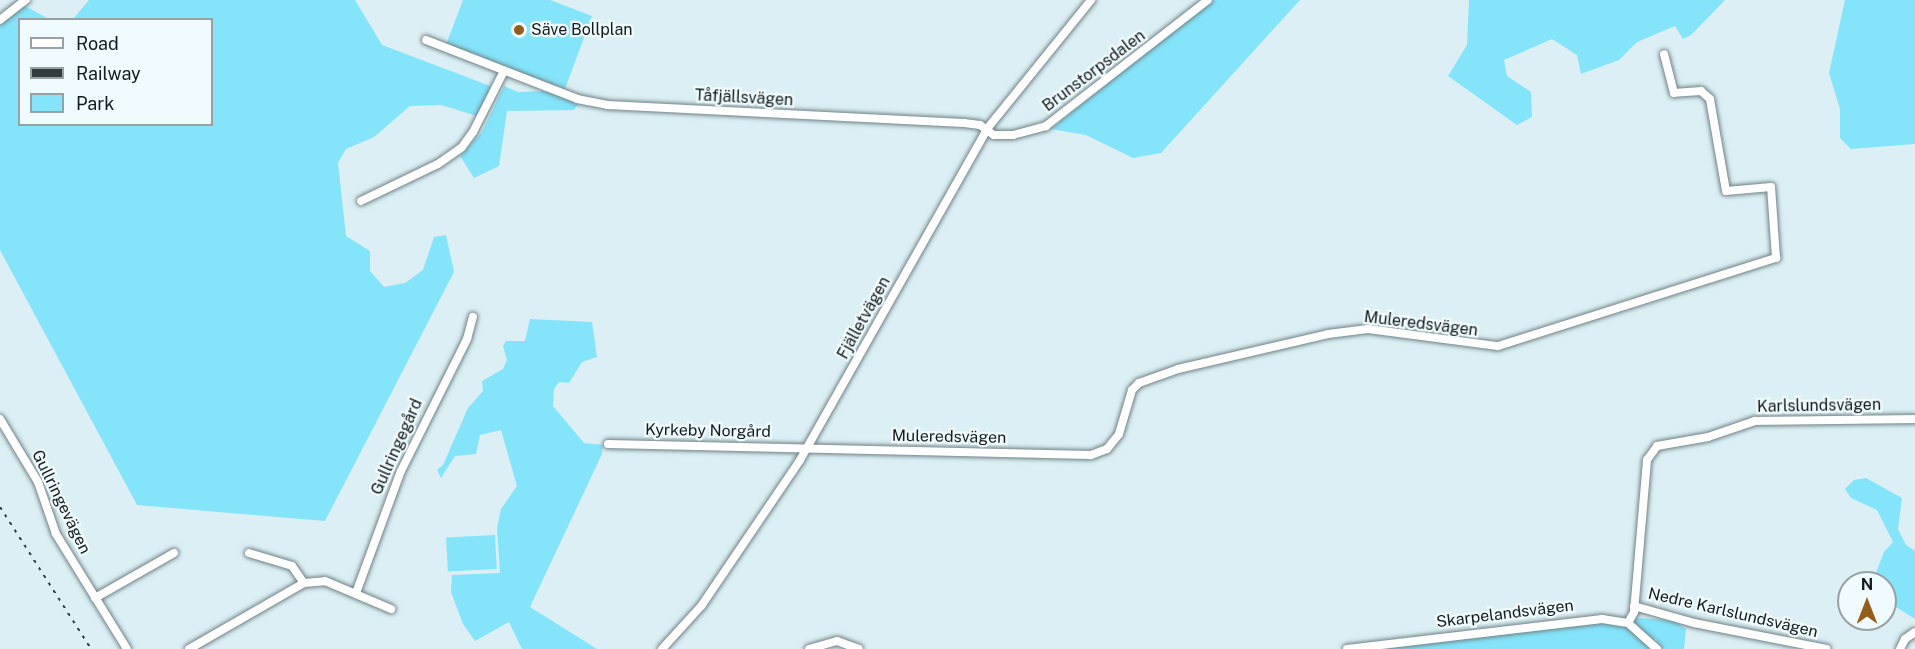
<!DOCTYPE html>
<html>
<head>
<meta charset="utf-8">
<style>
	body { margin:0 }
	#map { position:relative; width:1915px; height:649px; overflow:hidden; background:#dbeff4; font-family:"Public Sans",sans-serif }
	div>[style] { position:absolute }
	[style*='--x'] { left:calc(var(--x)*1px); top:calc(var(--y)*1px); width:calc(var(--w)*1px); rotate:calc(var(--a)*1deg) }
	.green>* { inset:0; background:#84e4fa; transform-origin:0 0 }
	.roads { filter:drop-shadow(0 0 2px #708286) drop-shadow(0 0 2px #708286) }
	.street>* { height:8px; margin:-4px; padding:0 4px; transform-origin:4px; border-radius:4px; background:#fff }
	.rail>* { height:2px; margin-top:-1px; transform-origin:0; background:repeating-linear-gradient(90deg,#323c3e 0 3px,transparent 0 9px) }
	.dots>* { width:16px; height:16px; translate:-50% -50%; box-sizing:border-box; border:3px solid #effbfe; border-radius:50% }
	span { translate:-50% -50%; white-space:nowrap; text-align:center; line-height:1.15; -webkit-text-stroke:4.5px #effbfe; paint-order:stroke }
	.poi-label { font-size:16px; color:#131b1c }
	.left { translate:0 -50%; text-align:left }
	.street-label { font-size:16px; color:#131b1c }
	.legend { position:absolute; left:18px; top:18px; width:195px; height:108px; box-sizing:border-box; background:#effbfe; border:2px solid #97a1a4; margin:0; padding:8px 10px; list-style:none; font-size:18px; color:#131b1c }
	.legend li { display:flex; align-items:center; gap:12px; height:30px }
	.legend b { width:30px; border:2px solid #97a1a4 }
	.north { position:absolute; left:1837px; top:571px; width:60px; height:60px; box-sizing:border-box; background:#effbfe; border:2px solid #97a1a4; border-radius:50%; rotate:0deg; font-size:16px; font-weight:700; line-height:24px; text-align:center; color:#131b1c }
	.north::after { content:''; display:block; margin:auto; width:21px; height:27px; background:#965c1a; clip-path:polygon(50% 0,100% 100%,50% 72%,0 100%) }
</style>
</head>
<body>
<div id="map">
	<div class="green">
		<div style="clip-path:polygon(89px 0,355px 0,382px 45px,493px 87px,477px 116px,441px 105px,410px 106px,374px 137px,346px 149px,338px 163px,346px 236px,370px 251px,370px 271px,384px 287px,405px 283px,423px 270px,434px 237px,446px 235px,454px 272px,325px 521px,137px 505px,0 250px,0 24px,25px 6px,49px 19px,20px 20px,20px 124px,212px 124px,212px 20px,68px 19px,74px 18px)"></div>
		<div style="clip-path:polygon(463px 0,550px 0,592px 16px,565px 89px,446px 45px)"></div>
		<div style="clip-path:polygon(1211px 0,1300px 0,1161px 153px,1133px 158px,1086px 135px,1051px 129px)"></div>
		<div style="clip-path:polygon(1469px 0,1725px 0,1691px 35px,1683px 39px,1675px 26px,1637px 42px,1619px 60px,1581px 74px,1577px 55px,1552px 39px,1504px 60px,1507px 76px,1531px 92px,1532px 117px,1517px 125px,1448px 76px,1467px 45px)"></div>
		<div style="clip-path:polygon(1845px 0,1915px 0,1915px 144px,1851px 149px,1840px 138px,1840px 109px,1829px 73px)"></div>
		<div style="clip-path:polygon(504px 86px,518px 92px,546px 91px,579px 103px,574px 110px,507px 111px,499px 166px,474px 178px,460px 156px,482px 132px)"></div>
		<div style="clip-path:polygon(530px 319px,592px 322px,597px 357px,582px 362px,569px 383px,559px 382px,554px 389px,553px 406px,584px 443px,603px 445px,602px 454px,530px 607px,597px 649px,522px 649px,509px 622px,475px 641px,463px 624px,451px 592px,452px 575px,500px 573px,497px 528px,501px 509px,517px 486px,501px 430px,480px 435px,476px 454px,455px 456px,441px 478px,437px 470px,443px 465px,468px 408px,483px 391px,482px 381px,503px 369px,507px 360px,503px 346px,506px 341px,525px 341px)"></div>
		<div style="clip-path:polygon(1866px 478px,1902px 498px,1898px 529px,1906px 545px,1915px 551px,1915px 619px,1885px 600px,1885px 583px,1872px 583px,1884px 552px,1893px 542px,1877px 510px,1851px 498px,1845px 489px,1854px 480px)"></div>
		<div style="left:495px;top:535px;width:34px;height:49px;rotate:87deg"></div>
		<div style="clip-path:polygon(1642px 618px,1674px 621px,1686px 629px,1684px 649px,1663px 649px,1655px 638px,1648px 649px,1381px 649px)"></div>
	</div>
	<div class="roads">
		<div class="street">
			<div style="--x:0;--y:20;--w:33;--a:-38"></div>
			<div style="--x:426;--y:40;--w:162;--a:21.3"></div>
			<div style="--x:577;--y:99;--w:31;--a:11"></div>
			<div style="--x:607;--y:105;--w:357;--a:2.9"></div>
			<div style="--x:964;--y:123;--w:16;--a:7"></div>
			<div style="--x:980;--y:125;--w:17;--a:36"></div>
			<div style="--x:994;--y:135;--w:19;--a:0"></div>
			<div style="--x:1013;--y:135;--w:34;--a:-15"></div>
			<div style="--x:1046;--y:126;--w:205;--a:-37.9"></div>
			<div style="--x:361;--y:201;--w:85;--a:-25.7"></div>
			<div style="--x:438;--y:164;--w:29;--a:-35"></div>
			<div style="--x:462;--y:147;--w:19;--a:-54"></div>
			<div style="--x:473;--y:132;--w:68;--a:-63.1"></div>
			<div style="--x:0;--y:419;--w:74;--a:58.9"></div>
			<div style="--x:38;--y:482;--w:55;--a:70.9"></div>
			<div style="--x:56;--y:534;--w:135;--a:58.3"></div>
			<div style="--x:608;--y:444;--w:483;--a:1.3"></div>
			<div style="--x:1091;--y:455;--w:17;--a:-21"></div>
			<div style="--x:1107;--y:449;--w:19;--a:-51"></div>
			<div style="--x:1119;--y:434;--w:46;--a:-73.5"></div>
			<div style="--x:1132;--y:390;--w:10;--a:-45"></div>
			<div style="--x:1139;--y:383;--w:41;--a:-19.7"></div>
			<div style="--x:1178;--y:369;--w:154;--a:-13.1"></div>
			<div style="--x:1328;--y:334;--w:40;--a:-7.1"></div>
			<div style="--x:1368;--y:329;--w:131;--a:7.5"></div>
			<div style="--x:1498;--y:346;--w:292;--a:-17.6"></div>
			<div style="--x:1776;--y:258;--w:71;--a:-94"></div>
			<div style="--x:1771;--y:187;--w:45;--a:174.9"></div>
			<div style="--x:1726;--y:191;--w:93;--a:-99.9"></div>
			<div style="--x:1710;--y:99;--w:12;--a:-138"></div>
			<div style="--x:1701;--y:91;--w:27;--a:176"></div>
			<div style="--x:1674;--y:93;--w:40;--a:-104.4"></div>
			<div style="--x:249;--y:553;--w:45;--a:16.8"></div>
			<div style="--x:292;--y:566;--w:21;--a:55"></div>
			<div style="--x:356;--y:593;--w:130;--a:-69.8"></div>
			<div style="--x:401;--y:471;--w:148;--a:-63.4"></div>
			<div style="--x:467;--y:339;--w:23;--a:-75"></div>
			<div style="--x:95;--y:598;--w:91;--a:-29.7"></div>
			<div style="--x:1634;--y:606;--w:62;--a:15.8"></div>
			<div style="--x:1694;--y:623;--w:135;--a:11.1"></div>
			<div style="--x:1628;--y:623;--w:13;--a:-61"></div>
			<div style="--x:1634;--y:612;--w:153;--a:-85.1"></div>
			<div style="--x:1647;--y:460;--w:17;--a:-54"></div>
			<div style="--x:1657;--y:446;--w:52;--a:-10"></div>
			<div style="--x:1708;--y:437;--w:50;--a:-18.8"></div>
			<div style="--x:1755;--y:421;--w:160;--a:-0.7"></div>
			<div style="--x:189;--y:649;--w:133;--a:-29.9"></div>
			<div style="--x:304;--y:583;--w:21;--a:-5"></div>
			<div style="--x:325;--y:581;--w:72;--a:23"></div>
			<div style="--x:662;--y:649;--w:59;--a:-47.7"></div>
			<div style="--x:702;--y:605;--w:175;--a:-55.9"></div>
			<div style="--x:800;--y:460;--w:380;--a:-60.5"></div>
			<div style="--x:987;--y:129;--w:166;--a:-51.1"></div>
			<div style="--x:809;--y:649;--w:29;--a:-16"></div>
			<div style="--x:837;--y:641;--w:23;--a:20"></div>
			<div style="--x:1347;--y:649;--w:257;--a:-6.7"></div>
			<div style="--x:1602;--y:619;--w:26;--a:9"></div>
			<div style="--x:1628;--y:623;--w:39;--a:42"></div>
			<div style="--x:1900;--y:649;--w:11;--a:-63"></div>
			<div style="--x:1905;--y:639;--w:12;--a:-35"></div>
		</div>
	</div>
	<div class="rail">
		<div style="--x:0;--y:507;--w:169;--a:57.3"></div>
	</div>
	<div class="dots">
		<div style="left:519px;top:30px;background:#965c1a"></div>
	</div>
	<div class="poi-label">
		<span class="left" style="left:531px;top:30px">Säve Bollplan</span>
	</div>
	<div class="street-label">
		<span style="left:1094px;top:71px;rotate:-37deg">Brunstorpsdalen</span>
		<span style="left:744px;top:98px;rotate:3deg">Tåfjällsvägen</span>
		<span style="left:864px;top:318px;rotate:-61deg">Fjälletvägen</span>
		<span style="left:1421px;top:324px;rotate:7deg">Muleredsvägen</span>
		<span style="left:1819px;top:406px;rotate:-1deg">Karlslundsvägen</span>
		<span style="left:708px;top:431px;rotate:1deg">Kyrkeby Norgård</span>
		<span style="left:949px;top:437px;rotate:1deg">Muleredsvägen</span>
		<span style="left:397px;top:447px;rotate:-66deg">Gullringegård</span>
		<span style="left:61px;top:502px;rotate:64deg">Gullringevägen</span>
		<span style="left:1733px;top:613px;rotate:13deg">Nedre Karlslundsvägen</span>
		<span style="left:1505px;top:614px;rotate:-7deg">Skarpelandsvägen</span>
	</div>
	<ul class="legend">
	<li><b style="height:8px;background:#fff"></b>Road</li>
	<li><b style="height:8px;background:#323c3e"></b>Railway</li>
	<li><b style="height:16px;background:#84e4fa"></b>Park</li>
	</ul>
	<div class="north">N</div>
</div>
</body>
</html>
